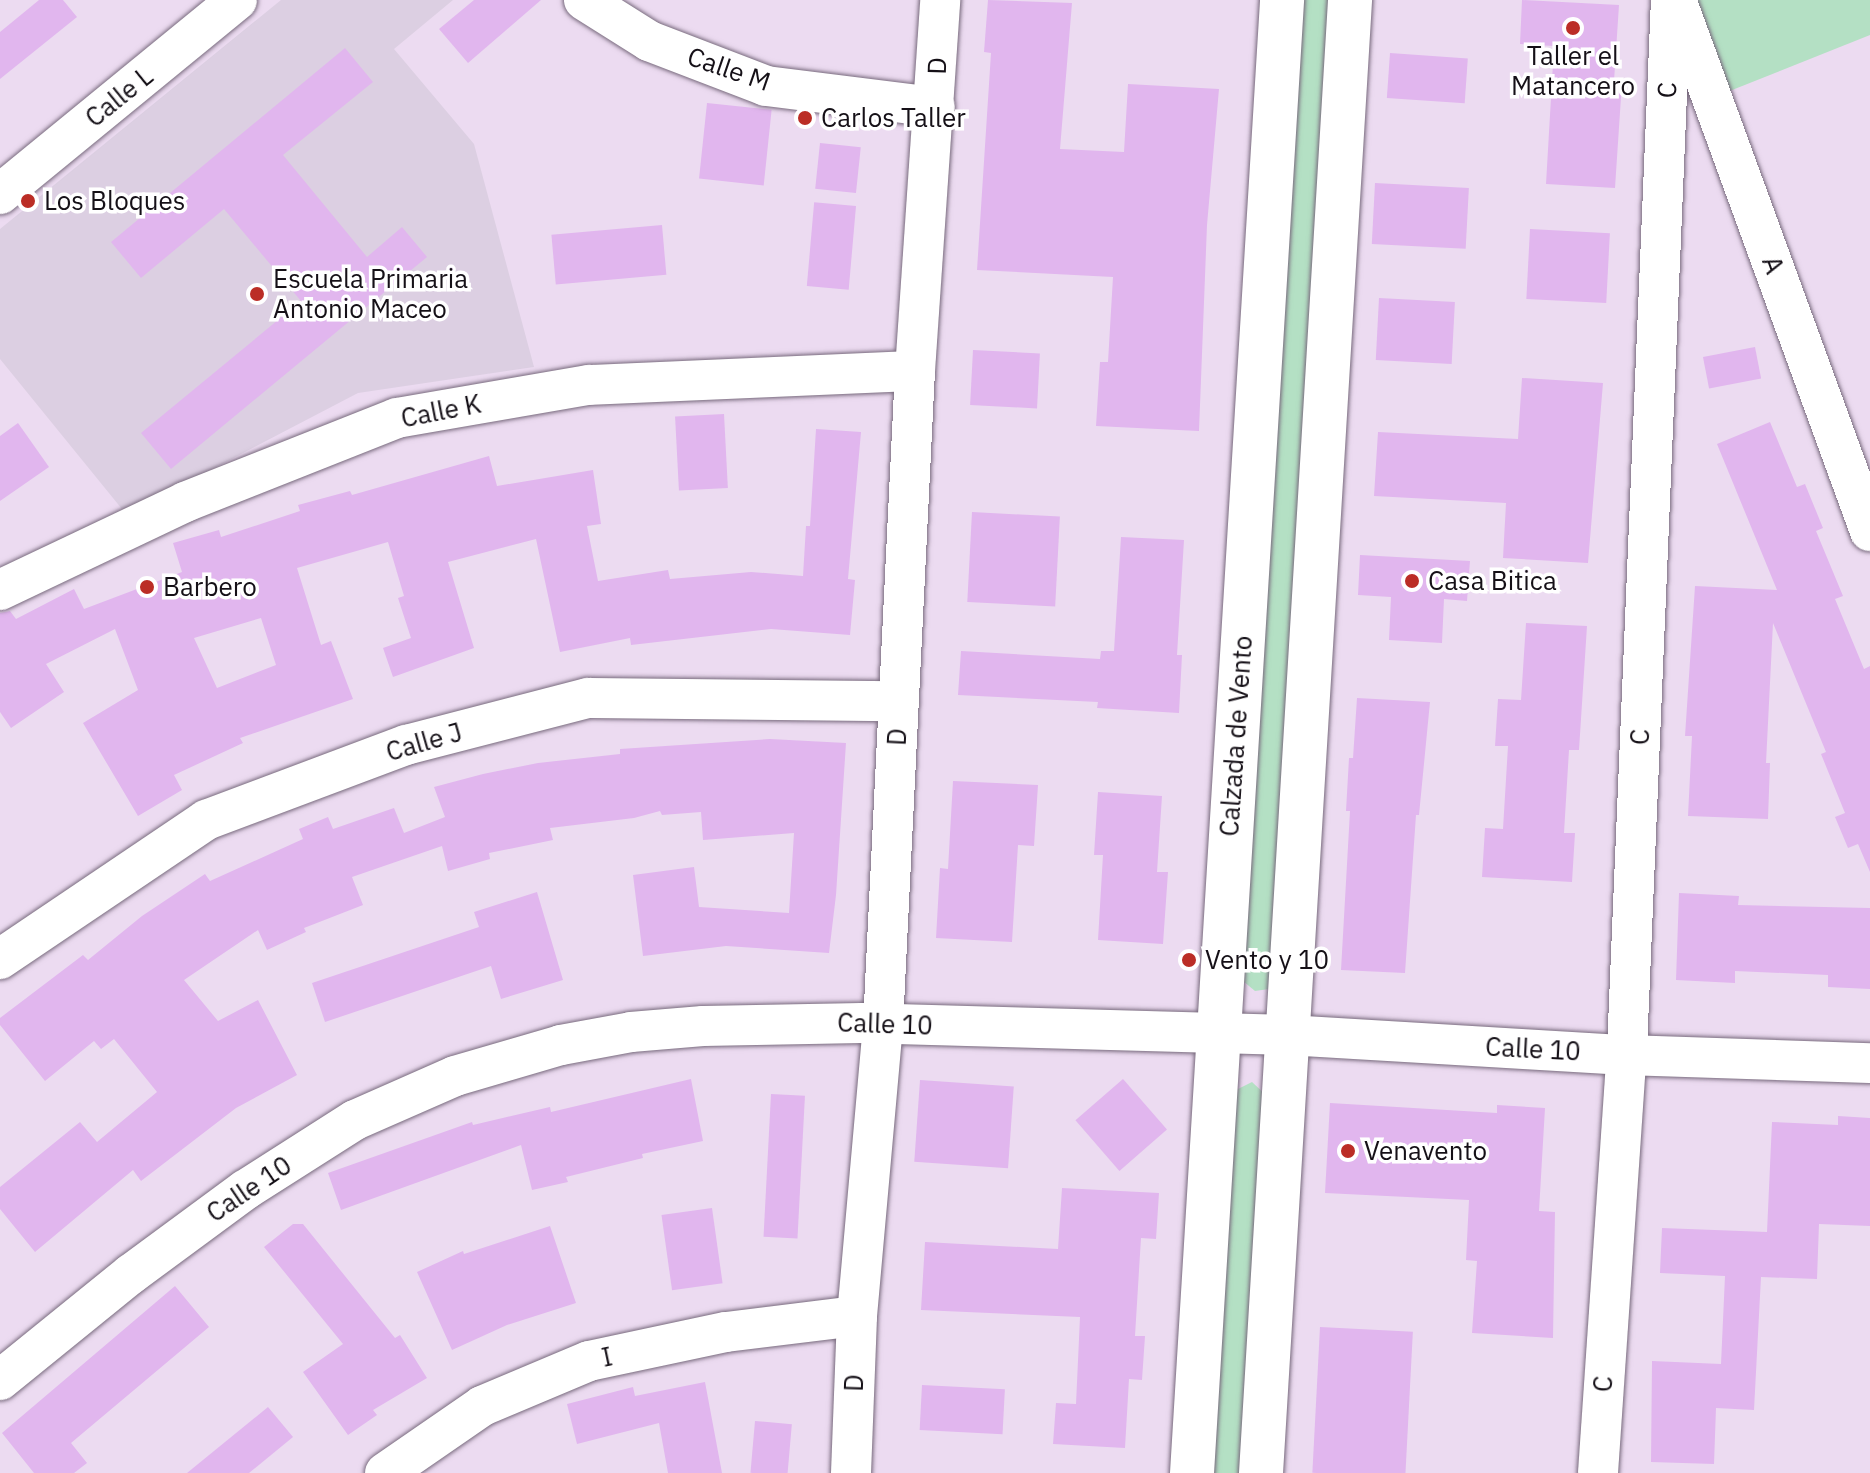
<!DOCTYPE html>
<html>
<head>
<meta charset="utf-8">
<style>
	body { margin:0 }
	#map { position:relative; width:1870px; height:1473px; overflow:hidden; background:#ecdbf1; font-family:"IBM Plex Sans",sans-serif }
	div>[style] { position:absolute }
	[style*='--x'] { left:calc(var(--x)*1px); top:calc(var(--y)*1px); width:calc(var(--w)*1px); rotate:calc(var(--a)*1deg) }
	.education>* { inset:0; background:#dccfe2 }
	.green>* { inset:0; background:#b4e0c4 }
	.building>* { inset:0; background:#e1b6ee; transform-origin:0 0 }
	.roads { filter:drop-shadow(0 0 2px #786a7d) drop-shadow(0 0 2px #786a7d) }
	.minor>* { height:40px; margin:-20px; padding:0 20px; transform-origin:20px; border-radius:20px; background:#fff }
	.major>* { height:44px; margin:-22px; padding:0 22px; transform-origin:22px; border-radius:22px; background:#fff }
	.dots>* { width:22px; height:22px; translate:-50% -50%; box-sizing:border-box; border:4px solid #fff; border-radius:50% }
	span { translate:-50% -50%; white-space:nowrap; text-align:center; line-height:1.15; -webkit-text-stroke:7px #fff; paint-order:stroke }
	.poi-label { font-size:26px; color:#151017 }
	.left { translate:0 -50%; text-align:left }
	.street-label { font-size:26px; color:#151017 }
</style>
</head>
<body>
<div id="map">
	<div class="education">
		<div style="clip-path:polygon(281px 0,453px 0,394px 49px,474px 144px,534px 367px,358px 393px,126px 514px,0 359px,0 229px)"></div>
	</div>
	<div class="green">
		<div style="clip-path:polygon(1288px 0,1334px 0,1269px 989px,1255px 991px,1243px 981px)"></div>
		<div style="clip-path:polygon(1676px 0,1870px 0,1870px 35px,1712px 98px)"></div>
		<div style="clip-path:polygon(1252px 1082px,1267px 1096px,1248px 1473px,1212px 1473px,1234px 1091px)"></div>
	</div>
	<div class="building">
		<div style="clip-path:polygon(39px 0,63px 0,77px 17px,0 79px,0 32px)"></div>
		<div style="clip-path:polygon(474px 0,541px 0,468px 63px,439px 29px)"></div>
		<div style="clip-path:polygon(988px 0,1072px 3px,1060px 149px,1124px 152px,1128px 84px,1219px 89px,1207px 225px,1199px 431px,1096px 426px,1100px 362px,1108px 362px,1113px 277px,977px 270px,991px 53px,984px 52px)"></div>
		<div style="clip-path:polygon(1522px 0,1619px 5px,1614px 81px,1622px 82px,1615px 188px,1546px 184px,1554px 46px,1520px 44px)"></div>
		<div style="clip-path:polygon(345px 48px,373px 82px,283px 155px,367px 257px,402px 227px,427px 257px,171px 469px,141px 433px,301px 301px,224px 209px,141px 278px,111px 242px)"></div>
		<div style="left:1390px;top:53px;width:78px;height:45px;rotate:4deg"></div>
		<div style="left:707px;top:103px;width:65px;height:76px;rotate:6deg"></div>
		<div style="left:820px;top:143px;width:41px;height:46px;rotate:6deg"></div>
		<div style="left:1375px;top:183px;width:94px;height:61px;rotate:3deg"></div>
		<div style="left:856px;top:206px;width:84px;height:42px;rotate:95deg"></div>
		<div style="left:662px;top:225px;width:50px;height:111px;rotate:85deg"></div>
		<div style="left:1530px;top:229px;width:80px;height:70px;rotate:3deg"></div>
		<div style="left:1379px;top:298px;width:76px;height:62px;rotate:3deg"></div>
		<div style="left:1755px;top:347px;width:32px;height:53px;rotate:79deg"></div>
		<div style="left:973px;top:350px;width:67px;height:55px;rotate:3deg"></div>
		<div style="clip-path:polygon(1522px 378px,1603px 383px,1588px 563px,1503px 558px,1506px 503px,1374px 496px,1378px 432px,1518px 439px)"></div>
		<div style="left:724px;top:414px;width:74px;height:49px;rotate:87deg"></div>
		<div style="clip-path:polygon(1770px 422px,1797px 487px,1805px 484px,1823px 528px,1816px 531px,1843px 596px,1835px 599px,1864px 669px,1870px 666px,1870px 872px,1858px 844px,1848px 848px,1835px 817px,1845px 813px,1821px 754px,1826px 752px,1773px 623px,1766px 763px,1770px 763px,1768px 819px,1688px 816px,1692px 736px,1685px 736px,1695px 586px,1777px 590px,1717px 444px)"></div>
		<div style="clip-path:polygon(18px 423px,49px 467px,0 501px,0 436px)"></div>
		<div style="clip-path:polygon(evenodd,816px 429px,861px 432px,848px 579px,855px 580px,850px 635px,771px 629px,631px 645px,630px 638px,560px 652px,536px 539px,448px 562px,474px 648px,393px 677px,383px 648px,411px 638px,398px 598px,404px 596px,388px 542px,297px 568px,321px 645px,331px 641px,353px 699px,240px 738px,243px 743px,174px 775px,182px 790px,138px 816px,83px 723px,138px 690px,115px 629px,46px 664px,64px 692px,11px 728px,0 712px,0 613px,10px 611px,16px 619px,74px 589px,84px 609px,182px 572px,173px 543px,219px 530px,221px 537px,300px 511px,298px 505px,350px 491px,352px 495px,489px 456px,497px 486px,593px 470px,601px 524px,587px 526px,598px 581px,668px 570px,670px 579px,751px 572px,803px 576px,806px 526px,810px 526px,816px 429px,261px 618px,276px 665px,217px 688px,194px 638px,261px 618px)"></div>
		<div style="left:972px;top:512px;width:88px;height:90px;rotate:3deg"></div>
		<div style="clip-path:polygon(1121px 537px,1184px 540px,1177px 655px,1182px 655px,1179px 713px,1097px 708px,1098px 702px,958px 695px,961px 651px,1100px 659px,1101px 651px,1114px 651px)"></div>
		<div style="clip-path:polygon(1360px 555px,1470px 561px,1467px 601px,1444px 599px,1442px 643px,1389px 640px,1391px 597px,1358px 595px)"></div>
		<div style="clip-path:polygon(1526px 623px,1587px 626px,1579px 750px,1569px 750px,1564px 833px,1575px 833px,1572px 882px,1482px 877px,1485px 828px,1503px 829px,1508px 746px,1495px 746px,1498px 699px,1521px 700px)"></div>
		<div style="clip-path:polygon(1357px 698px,1430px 702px,1419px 815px,1416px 815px,1405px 973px,1341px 970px,1350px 811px,1346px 811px,1349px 758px,1353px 758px)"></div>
		<div style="clip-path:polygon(770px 739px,846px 743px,836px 895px,829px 953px,726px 946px,643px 956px,633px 875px,694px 867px,699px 907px,789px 913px,794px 833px,703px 840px,701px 812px,662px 815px,660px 811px,634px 818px,550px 828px,553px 840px,489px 853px,490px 859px,448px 871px,442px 846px,352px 877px,363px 905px,304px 928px,306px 932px,267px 950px,258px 930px,184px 980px,218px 1021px,258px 1000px,297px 1075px,236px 1108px,141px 1181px,133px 1170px,35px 1252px,0 1209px,0 1187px,80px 1122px,97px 1142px,157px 1092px,114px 1039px,101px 1049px,94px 1041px,45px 1081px,0 1025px,0 1018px,83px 955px,88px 960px,142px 916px,205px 874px,210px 881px,303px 839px,299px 829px,328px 817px,333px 829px,394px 808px,404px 833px,445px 817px,434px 787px,483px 774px,538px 763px,620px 754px,620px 749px)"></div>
		<div style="clip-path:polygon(953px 781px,1038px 785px,1034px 846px,1018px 845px,1012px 942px,936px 938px,940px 868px,948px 869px)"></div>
		<div style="clip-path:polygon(1098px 792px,1162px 796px,1157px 872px,1168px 872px,1163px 944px,1098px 940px,1103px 855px,1094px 855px)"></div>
		<div style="clip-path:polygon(537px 892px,563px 980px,501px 999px,491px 966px,325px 1022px,312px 983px,479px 927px,474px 912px)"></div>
		<div style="clip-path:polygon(1679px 893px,1739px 896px,1738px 905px,1870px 908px,1870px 989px,1828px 987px,1828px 975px,1735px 971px,1735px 983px,1676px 980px)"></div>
		<div style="clip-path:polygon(691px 1079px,703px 1141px,642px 1154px,643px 1158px,566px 1177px,568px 1182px,532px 1190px,521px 1145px,341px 1210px,328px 1173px,472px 1122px,473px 1125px,550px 1107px,551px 1112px)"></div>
		<div style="left:1123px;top:1079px;width:67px;height:63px;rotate:49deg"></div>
		<div style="left:920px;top:1080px;width:94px;height:82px;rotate:4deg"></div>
		<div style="left:771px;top:1094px;width:34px;height:143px;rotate:3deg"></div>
		<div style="clip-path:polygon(1330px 1103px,1497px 1113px,1497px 1105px,1545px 1108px,1539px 1211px,1555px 1212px,1553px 1338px,1472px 1333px,1477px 1261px,1466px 1260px,1469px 1200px,1325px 1193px)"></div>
		<div style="clip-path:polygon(1838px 1116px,1870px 1118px,1870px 1226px,1819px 1224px,1817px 1279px,1761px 1277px,1754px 1410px,1716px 1408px,1714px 1464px,1651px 1462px,1652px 1361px,1721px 1364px,1725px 1276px,1660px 1273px,1662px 1228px,1767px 1232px,1772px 1122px,1838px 1125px)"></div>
		<div style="clip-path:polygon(1062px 1188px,1159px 1193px,1156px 1239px,1141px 1238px,1135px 1336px,1145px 1336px,1142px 1380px,1129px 1379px,1125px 1448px,1053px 1444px,1056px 1403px,1076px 1404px,1080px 1317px,921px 1310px,925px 1242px,1058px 1249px)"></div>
		<div style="left:712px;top:1208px;width:76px;height:51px;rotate:82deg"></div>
		<div style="clip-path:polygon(293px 1224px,303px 1224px,395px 1338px,400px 1335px,427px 1378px,373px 1410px,377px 1415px,348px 1435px,303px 1372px,343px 1344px,264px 1247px)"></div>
		<div style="clip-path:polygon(550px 1226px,576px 1303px,507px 1325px,452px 1350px,417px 1272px,463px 1251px,464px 1254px)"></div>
		<div style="clip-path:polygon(175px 1286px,209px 1327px,71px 1443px,87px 1463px,74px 1473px,34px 1473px,2px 1433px)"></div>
		<div style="left:1320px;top:1327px;width:93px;height:146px;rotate:3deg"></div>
		<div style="clip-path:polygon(705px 1382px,722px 1473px,668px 1473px,659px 1423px,577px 1444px,567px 1404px,633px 1387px,635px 1396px)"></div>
		<div style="left:922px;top:1385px;width:83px;height:45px;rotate:3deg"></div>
		<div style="clip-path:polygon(268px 1407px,293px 1437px,249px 1473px,187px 1473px)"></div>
		<div style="left:755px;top:1421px;width:37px;height:52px;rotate:5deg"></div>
	</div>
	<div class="roads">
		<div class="minor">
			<div style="--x:584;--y:0;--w:77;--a:32.2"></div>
			<div style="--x:649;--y:41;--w:125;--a:21"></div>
			<div style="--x:766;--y:86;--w:170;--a:7.1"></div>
			<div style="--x:1678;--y:5;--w:560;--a:69.95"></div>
			<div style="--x:0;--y:194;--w:306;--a:-39.3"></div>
			<div style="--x:0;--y:590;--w:205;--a:-25.4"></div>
			<div style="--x:185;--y:502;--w:228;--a:-21.6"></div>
			<div style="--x:397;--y:418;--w:195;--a:-9.8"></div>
			<div style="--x:589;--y:385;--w:326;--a:-2.5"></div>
			<div style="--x:0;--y:959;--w:249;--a:-34"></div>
			<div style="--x:206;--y:820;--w:214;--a:-20.6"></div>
			<div style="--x:406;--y:745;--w:188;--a:-14.5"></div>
			<div style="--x:588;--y:698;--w:310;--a:0.6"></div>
			<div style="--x:0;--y:1380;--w:169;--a:-39"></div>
			<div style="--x:131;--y:1274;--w:142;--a:-36.4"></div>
			<div style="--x:245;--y:1190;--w:130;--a:-32.5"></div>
			<div style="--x:355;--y:1120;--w:109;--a:-23.7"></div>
			<div style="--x:455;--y:1076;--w:110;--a:-16.3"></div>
			<div style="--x:561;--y:1045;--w:71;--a:-10.5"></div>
			<div style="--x:631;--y:1032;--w:72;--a:-4.8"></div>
			<div style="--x:703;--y:1026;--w:159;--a:-1.1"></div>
			<div style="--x:862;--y:1023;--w:425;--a:1.6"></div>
			<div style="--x:1287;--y:1035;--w:339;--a:3.4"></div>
			<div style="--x:1625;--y:1055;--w:245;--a:1.9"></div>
			<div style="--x:385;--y:1473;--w:118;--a:-34.6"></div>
			<div style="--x:482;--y:1406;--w:116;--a:-22.8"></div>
			<div style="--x:589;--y:1361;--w:140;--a:-12"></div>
			<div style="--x:726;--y:1332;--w:132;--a:-7"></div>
			<div style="--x:851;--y:1473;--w:157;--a:-87.8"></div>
			<div style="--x:857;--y:1316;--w:292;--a:-84.9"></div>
			<div style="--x:883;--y:1025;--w:655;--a:-87.2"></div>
			<div style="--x:915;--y:371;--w:372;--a:-86.1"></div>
			<div style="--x:1598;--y:1473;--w:425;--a:-86.1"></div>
			<div style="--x:1627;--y:1049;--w:1050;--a:-87.6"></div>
		</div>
		<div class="major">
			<div style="--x:1192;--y:1473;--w:1476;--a:-86.5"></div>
			<div style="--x:1261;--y:1473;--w:1476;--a:-86.54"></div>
		</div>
	</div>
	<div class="dots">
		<div style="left:1573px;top:28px;background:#bb2d26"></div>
		<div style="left:805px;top:118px;background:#bb2d26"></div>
		<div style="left:28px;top:201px;background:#bb2d26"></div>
		<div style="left:257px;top:294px;background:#bb2d26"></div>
		<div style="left:1412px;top:581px;background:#bb2d26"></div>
		<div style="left:147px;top:587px;background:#bb2d26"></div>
		<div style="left:1189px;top:960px;background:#bb2d26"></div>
		<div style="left:1348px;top:1151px;background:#bb2d26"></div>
	</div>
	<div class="poi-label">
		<span style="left:1573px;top:71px">Taller el<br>Matancero</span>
		<span class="left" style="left:821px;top:118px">Carlos Taller</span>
		<span class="left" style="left:44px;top:201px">Los Bloques</span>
		<span class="left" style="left:273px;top:294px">Escuela Primaria<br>Antonio Maceo</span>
		<span class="left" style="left:1428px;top:581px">Casa Bitica</span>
		<span class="left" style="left:163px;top:587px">Barbero</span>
		<span class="left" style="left:1205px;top:960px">Vento y 10</span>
		<span class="left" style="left:1364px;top:1151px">Venavento</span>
	</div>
	<div class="street-label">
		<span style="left:937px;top:66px;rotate:-88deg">D</span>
		<span style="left:729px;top:69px;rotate:19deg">Calle M</span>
		<span style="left:1667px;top:90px;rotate:-88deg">C</span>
		<span style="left:119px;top:97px;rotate:-39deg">Calle L</span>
		<span style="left:1773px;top:265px;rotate:70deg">A</span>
		<span style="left:441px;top:411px;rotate:-11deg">Calle K</span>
		<span style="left:1236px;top:736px;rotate:-86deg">Calzada de Vento</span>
		<span style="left:897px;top:737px;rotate:-87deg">D</span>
		<span style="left:1640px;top:737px;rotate:-88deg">C</span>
		<span style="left:424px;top:742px;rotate:-16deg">Calle J</span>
		<span style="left:885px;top:1024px;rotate:2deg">Calle 10</span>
		<span style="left:1533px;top:1049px;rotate:3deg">Calle 10</span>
		<span style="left:249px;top:1189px;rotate:-34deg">Calle 10</span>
		<span style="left:607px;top:1357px;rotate:-12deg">I</span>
		<span style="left:854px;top:1383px;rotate:-88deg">D</span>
		<span style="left:1603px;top:1384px;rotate:-86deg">C</span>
	</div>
</div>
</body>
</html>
